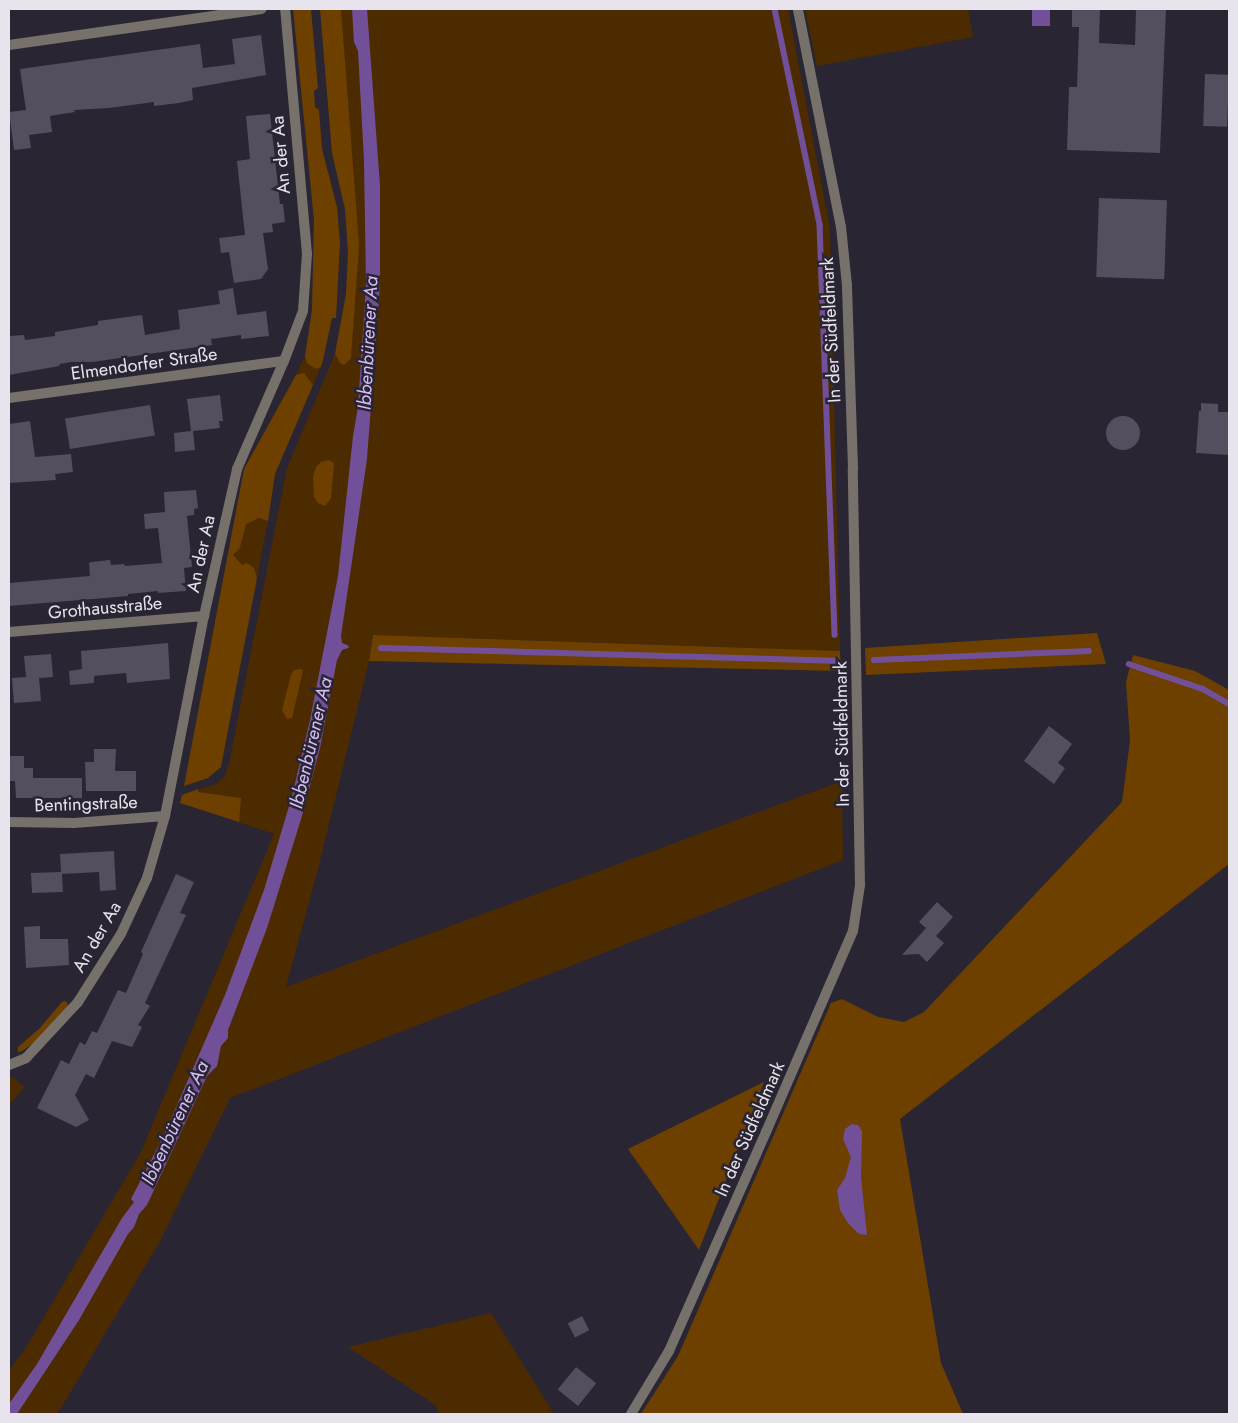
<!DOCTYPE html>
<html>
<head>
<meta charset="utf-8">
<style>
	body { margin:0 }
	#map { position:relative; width:1238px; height:1423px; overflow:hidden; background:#2a2532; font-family:Jost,sans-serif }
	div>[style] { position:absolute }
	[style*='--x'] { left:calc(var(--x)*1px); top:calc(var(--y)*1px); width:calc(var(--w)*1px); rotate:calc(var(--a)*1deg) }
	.green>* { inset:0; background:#4d2b00 }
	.forest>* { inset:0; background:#6e4000 }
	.water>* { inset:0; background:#715099; transform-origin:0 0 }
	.stream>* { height:5.5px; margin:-2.75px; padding:0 2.75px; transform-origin:2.75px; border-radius:2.75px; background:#715099 }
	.building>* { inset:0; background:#544f5e; transform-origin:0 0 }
	.round { border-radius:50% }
	.minor>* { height:10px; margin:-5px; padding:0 5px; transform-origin:5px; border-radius:5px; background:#77716b }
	span { translate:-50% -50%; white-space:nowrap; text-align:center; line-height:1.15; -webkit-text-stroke:5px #2a2532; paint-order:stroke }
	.street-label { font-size:18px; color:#e8e4ed }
	.water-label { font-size:19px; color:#d5bcfa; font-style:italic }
	.frame { position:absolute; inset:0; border:10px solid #e8e4ed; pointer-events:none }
</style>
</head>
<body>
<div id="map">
	<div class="green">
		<div style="clip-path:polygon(341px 9px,788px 9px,830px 228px,840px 651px,373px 635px,369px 661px,318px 869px,286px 987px,842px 781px,843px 860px,230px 1098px,160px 1241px,61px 1408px,56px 1414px,9px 1414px,9px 1371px,27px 1346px,141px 1152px,274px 834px,238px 822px,241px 798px,197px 792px,198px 789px,215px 785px,224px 777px,229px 764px,287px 468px,335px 354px,337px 359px,351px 358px,358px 243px)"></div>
		<div style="clip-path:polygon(805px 9px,968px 9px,973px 37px,817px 66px)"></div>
		<div style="clip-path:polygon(305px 356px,307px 363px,316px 369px,321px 367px,313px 385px,304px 373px,296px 375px)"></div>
		<div style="clip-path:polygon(259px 518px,268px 521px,257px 578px,254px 568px,242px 565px,232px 555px,240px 548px,246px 524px)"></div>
		<div style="clip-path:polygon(12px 1077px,25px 1087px,9px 1105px,9px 1078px)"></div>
		<div style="clip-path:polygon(491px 1313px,554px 1414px,440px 1414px,435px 1405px,348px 1347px)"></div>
	</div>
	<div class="forest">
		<div style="clip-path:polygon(293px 9px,311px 9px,318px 88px,314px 91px,315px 107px,319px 110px,322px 149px,337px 207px,340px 243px,336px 318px,332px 318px,323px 360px,321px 367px,316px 369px,307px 363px,305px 356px,312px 310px,314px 220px)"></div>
		<div style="clip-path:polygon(320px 9px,341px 9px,359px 245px,351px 358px,344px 365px,340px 363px,335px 354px,346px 294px,348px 253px,345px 209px,332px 153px)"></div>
		<div style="clip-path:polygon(304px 373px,313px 385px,275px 474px,268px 521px,259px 518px,246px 524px,240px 548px,233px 555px,242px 565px,247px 563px,254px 568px,257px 578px,221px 767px,208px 778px,184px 786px,244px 469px,296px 375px)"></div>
		<div style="clip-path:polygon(328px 460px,334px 463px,331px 498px,325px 506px,318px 503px,314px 497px,313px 477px,316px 467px,321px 462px)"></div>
		<div style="clip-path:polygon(1097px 633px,1106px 664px,866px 675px,865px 648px)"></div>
		<div style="clip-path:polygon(373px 635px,840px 651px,841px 671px,369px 661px)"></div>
		<div style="clip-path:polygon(1133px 655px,1195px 671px,1229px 690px,1229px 864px,900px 1119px,941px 1363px,963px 1414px,641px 1414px,678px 1356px,831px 1003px,842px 999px,878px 1017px,904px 1022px,924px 1012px,1122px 802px,1130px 741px,1126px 682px)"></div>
		<div style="clip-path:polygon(299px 669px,303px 670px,292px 718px,287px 719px,282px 710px,291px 675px,294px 670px)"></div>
		<div style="clip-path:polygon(198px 789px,198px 792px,241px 798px,239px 822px,180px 803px,182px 795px)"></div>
		<div style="clip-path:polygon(66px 1001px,68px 1005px,64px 1012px,41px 1038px,22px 1051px,18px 1052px,18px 1047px,39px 1029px,62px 1002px)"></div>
		<div style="clip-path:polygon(764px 1082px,699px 1250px,628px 1149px)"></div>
	</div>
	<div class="water">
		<div style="clip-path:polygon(352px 9px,367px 9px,380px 186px,380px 285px,367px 459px,341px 636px,342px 643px,349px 646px,348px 648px,342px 650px,337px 660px,320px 748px,302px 816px,267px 928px,228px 1030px,228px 1038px,221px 1046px,217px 1066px,207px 1076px,147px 1205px,139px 1214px,134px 1227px,128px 1234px,79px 1320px,21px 1408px,17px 1414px,9px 1414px,9px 1404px,37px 1364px,122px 1218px,134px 1202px,131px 1199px,164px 1135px,225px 995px,264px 890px,292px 796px,310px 720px,338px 576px,353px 436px,358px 407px,366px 285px,364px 161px,358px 51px,354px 42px)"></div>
		<div style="left:1032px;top:9px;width:18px;height:17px"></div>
		<div style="clip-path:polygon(852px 1124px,858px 1125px,862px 1131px,861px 1178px,867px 1235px,859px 1234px,848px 1223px,840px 1210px,837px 1190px,845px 1178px,851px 1157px,843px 1139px,845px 1129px)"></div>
	</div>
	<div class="stream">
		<div style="--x:775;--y:9;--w:221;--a:78.2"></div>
		<div style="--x:820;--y:225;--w:410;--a:87.9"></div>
		<div style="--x:381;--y:648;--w:454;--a:1.6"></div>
		<div style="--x:874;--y:660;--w:215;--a:-2.4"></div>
		<div style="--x:1129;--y:664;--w:78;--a:18.7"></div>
		<div style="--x:1203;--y:689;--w:30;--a:30"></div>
	</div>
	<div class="building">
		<div style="clip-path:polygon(1072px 9px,1100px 9px,1099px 43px,1135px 45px,1136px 9px,1166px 9px,1160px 153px,1067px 150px,1069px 87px,1077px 87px,1079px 27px,1072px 27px)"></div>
		<div style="clip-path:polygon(261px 35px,266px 75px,192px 88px,193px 100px,179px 103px,154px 106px,154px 102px,109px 108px,74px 110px,75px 112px,50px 116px,52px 132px,29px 135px,31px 148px,14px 150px,9px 112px,26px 110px,20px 69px,200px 44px,203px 68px,235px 64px,232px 39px)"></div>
		<div style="left:1205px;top:74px;width:24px;height:52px;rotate:2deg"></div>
		<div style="clip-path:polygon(270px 114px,280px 204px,283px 204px,285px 222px,272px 224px,273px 232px,263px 233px,268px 269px,261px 279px,234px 283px,229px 252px,221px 253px,219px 238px,245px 235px,237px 161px,250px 159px,246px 116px)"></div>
		<div style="left:1099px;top:198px;width:68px;height:79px;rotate:2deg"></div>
		<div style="clip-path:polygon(233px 288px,237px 315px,266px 311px,269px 336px,241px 339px,241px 335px,211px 339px,212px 345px,92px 362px,71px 362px,60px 364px,59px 366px,9px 375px,9px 336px,24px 335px,25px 340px,55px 336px,55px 332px,98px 325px,98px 321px,142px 315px,145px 335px,180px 329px,178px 310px,220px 304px,218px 291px)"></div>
		<div style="clip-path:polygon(220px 395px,223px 421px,219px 421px,220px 428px,193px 431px,195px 450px,175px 452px,174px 433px,191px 431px,187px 399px)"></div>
		<div style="clip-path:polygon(1201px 403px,1218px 404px,1218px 412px,1229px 412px,1229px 455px,1196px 453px,1199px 411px,1201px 411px)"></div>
		<div style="left:150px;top:405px;width:31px;height:86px;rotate:81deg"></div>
		<div class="round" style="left:1106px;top:416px;width:34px;height:34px"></div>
		<div style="clip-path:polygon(30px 421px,35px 457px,71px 454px,73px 472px,55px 474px,56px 480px,9px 483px,9px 424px)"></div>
		<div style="clip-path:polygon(196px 490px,198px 508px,194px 509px,194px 515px,187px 516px,192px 567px,184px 568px,186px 591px,158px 593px,158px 591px,128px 594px,128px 596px,9px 606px,9px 583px,90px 576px,89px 563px,92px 562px,110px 560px,111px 565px,124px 564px,125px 566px,162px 563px,158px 528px,145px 529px,144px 514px,165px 512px,164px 492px)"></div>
		<div style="clip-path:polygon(168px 643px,170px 679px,127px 683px,126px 673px,94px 676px,94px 683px,70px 685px,69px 671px,82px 669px,81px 651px)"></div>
		<div style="clip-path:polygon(51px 654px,53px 677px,39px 678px,41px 701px,14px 703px,12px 678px,26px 677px,24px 656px)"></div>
		<div style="clip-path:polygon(1049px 726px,1072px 744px,1058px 763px,1065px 768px,1054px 784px,1024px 761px)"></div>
		<div style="clip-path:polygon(94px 749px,116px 749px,115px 771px,136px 771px,136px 791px,86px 791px,85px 762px,94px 762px)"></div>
		<div style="clip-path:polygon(9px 756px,24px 756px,24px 768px,33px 768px,33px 778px,82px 778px,82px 798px,16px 798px,15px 781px,9px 781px)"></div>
		<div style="clip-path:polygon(114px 851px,116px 890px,100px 891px,99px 872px,62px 874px,63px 892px,32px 893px,31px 873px,61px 872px,60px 854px)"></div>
		<div style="clip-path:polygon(176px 874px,194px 882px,180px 913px,186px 915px,145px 1003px,150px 1006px,138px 1025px,142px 1027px,132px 1047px,112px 1041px,94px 1078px,86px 1074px,75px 1095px,89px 1120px,76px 1127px,37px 1108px,61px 1060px,69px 1064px,80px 1042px,85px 1045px,92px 1031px,97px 1033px,118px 990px,126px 993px,143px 954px,141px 952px)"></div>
		<div style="clip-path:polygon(937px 902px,953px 917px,936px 936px,944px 943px,927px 962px,919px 954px,902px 955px,926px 928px,919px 922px)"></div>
		<div style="clip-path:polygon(40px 926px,40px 939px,68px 939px,69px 965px,26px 968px,24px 927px)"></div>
		<div style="left:582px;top:1316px;width:16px;height:16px;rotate:63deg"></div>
		<div style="left:576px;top:1367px;width:26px;height:29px;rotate:39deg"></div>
	</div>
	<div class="minor">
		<div style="--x:9;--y:45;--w:255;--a:-8.1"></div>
		<div style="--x:9;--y:398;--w:277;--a:-7.7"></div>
		<div style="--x:9;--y:632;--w:196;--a:-4.7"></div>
		<div style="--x:9;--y:822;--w:65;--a:0.9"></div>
		<div style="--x:74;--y:823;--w:91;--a:-4.4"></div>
		<div style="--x:9;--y:1065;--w:18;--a:-22"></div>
		<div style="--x:26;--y:1058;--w:76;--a:-47.1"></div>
		<div style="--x:78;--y:1002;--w:80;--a:-57.7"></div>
		<div style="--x:121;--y:934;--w:62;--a:-65.1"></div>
		<div style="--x:147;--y:878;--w:65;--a:-73.8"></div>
		<div style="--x:165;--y:816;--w:204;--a:-79"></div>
		<div style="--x:204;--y:616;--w:151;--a:-77.3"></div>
		<div style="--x:237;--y:469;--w:118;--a:-66.5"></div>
		<div style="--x:284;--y:361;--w:53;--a:-69.2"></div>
		<div style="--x:303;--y:311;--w:57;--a:-86"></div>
		<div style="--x:307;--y:254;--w:246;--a:-95.1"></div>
		<div style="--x:631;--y:1414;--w:74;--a:-58.9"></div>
		<div style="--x:669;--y:1351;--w:240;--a:-66.1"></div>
		<div style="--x:766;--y:1132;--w:219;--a:-66.6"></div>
		<div style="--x:853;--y:931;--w:47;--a:-81.3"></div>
		<div style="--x:860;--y:885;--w:417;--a:-91"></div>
		<div style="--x:853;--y:468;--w:183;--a:-91.9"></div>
		<div style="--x:847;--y:285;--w:58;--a:-95.9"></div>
		<div style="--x:841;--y:227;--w:222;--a:-101.2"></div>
	</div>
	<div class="street-label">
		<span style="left:281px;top:155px;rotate:-95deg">An der Aa</span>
		<span style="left:831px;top:330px;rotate:-93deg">In der Südfeldmark</span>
		<span style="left:144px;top:364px;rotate:-8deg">Elmendorfer Straße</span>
		<span style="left:201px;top:554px;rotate:-78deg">An der Aa</span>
		<span style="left:105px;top:608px;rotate:-5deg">Grothausstraße</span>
		<span style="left:842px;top:734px;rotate:-91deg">In der Südfeldmark</span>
		<span style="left:86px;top:804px;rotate:-2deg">Bentingstraße</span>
		<span style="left:97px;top:937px;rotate:-60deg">An der Aa</span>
		<span style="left:750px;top:1129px;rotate:-66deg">In der Südfeldmark</span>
	</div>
	<div class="water-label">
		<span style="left:368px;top:343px;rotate:-87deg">Ibbenbürener Aa</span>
		<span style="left:311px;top:743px;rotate:-77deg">Ibbenbürener Aa</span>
		<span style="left:175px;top:1123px;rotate:-65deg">Ibbenbürener Aa</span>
	</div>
	<div class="frame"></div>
</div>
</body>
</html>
